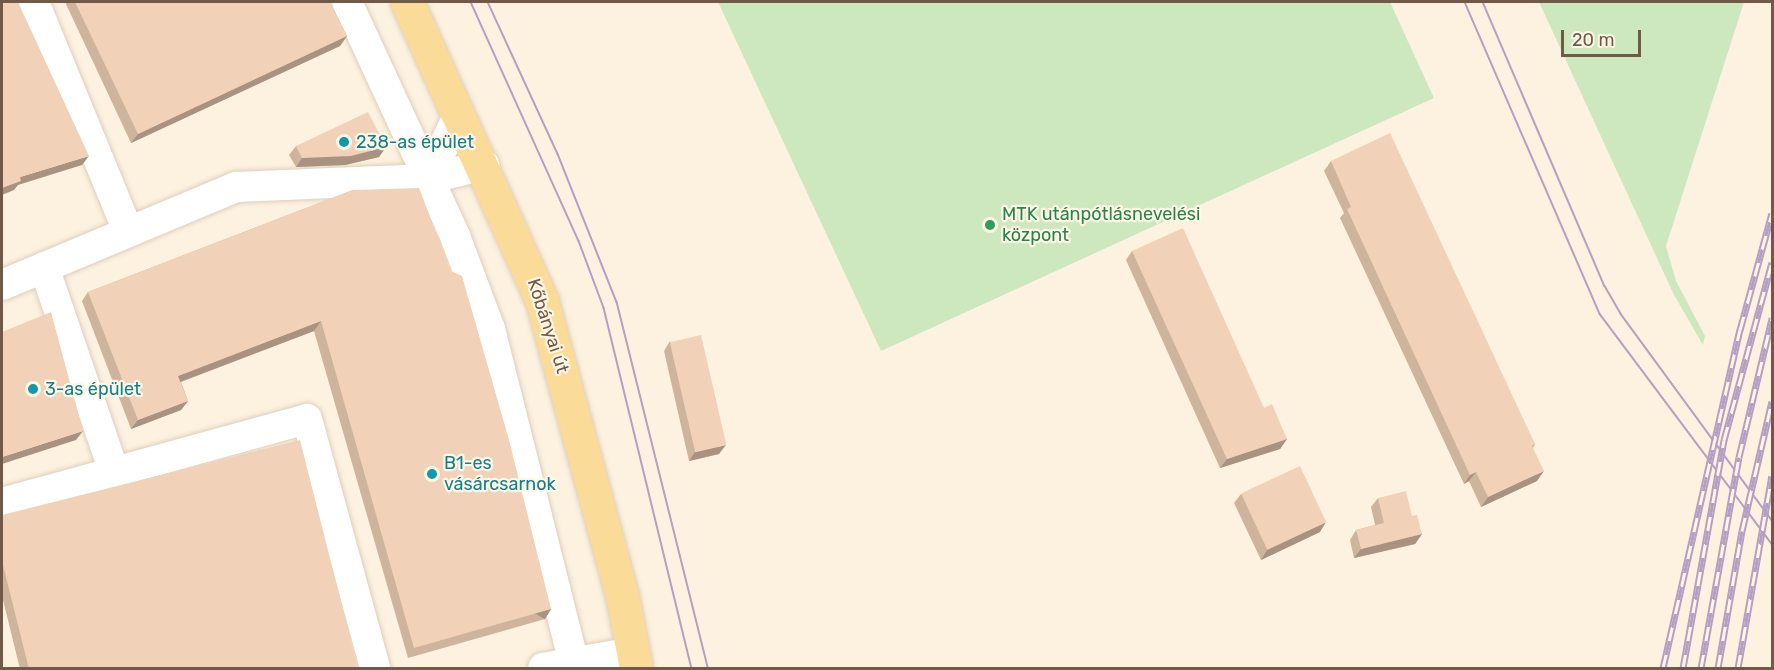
<!DOCTYPE html>
<html>
<head>
<meta charset="utf-8">
<style>
	body { margin:0 }
	#map { position:relative; width:1774px; height:670px; overflow:hidden; background:#fcf2df; font-family:Rubik,sans-serif }
	div>[style] { position:absolute }
	[style*='--x'] { left:calc(var(--x)*1px); top:calc(var(--y)*1px); width:calc(var(--w)*1px); rotate:calc(var(--a)*1deg) }
	.green>* { inset:0; background:#cde8bf }
	.roads { filter:drop-shadow(0 0 2px #dfcebc) drop-shadow(0 0 2px #dfcebc) }
	.minor>* { height:30px; margin:-15px; padding:0 15px; transform-origin:15px; border-radius:15px; background:#fff }
	.major>* { height:33px; margin:-16.5px; padding:0 16.5px; transform-origin:16.5px; border-radius:16.5px; background:#fadb98 }
	.tram>* { height:1.5px; margin:-0.75px; padding:0 0.75px; transform-origin:0.75px; border-radius:0.75px; background:#b59fc3 }
	.rail>* { height:7px; margin-top:-3.5px; transform-origin:0; background:repeating-linear-gradient(90deg,#fff6e5 0 14px,#b59fc3 0 28px); box-sizing:border-box; border-block:2px solid #b59fc3 }
	.wall>* { inset:0; background:#cfb49d }
	.shaded-wall>* { inset:0; background:#a99280; transform-origin:0 0 }
	.building>* { inset:0; background:#f1d1b7; transform-origin:0 0 }
	.dots>* { width:16px; height:16px; translate:-50% -50%; box-sizing:border-box; border:3px solid #fff6e5; border-radius:50% }
	span { translate:-50% -50%; white-space:nowrap; text-align:center; line-height:1.15; -webkit-text-stroke:4.5px #fff6e5; paint-order:stroke }
	.culture-label { font-size:18px; color:#0d838f }
	.left { translate:0 -50%; text-align:left }
	.leisure-label { font-size:18px; color:#27864d }
	.street-label { font-size:18px; color:#715948 }
	.frame { position:absolute; inset:0; border:3px solid #715948; pointer-events:none }
	.scale { position:absolute; left:1561px; top:30px; width:80px; height:27px; box-sizing:border-box; border:3px solid #715948; border-top:0; padding-left:8px; font-size:18px; line-height:21px; white-space:nowrap; color:#715948; -webkit-text-stroke:4px #fff6e5; paint-order:stroke }
</style>
</head>
<body>
<div id="map">
	<div class="green">
		<div style="clip-path:polygon(718px 2px,1390px 2px,1434px 98px,881px 351px)"></div>
		<div style="clip-path:polygon(1539px 2px,1744px 2px,1666px 246px,1676px 281px,1705px 336px,1703px 345px,1674px 295px)"></div>
	</div>
	<div class="roads">
		<div class="minor">
			<div style="--x:34;--y:2;--w:248;--a:67.7"></div>
			<div style="--x:347;--y:2;--w:258;--a:65.2"></div>
			<div style="--x:455;--y:236;--w:99;--a:69.4"></div>
			<div style="--x:490;--y:329;--w:349;--a:75.9"></div>
			<div style="--x:428;--y:179;--w:72;--a:-64.5"></div>
			<div style="--x:44;--y:267;--w:217;--a:71.1"></div>
			<div style="--x:2;--y:285;--w:254;--a:-22.7"></div>
			<div style="--x:236;--y:187;--w:192;--a:-2.4"></div>
			<div style="--x:428;--y:179;--w:58;--a:-14"></div>
			<div style="--x:2;--y:503;--w:316;--a:-15.4"></div>
			<div style="--x:307;--y:419;--w:258;--a:74.7"></div>
			<div style="--x:543;--y:668;--w:91;--a:-10.1"></div>
		</div>
		<div class="major">
			<div style="--x:407;--y:2;--w:328;--a:65.7"></div>
			<div style="--x:542;--y:301;--w:305;--a:74.8"></div>
			<div style="--x:622;--y:595;--w:74;--a:79.1"></div>
		</div>
	</div>
	<div class="tram">
		<div style="--x:471;--y:2;--w:262;--a:65.7"></div>
		<div style="--x:579;--y:241;--w:72;--a:69.5"></div>
		<div style="--x:604;--y:308;--w:371;--a:76.3"></div>
		<div style="--x:488;--y:2;--w:167;--a:65.3"></div>
		<div style="--x:558;--y:154;--w:159;--a:68.3"></div>
		<div style="--x:617;--y:302;--w:377;--a:76"></div>
		<div style="--x:1465;--y:2;--w:340;--a:66.6"></div>
		<div style="--x:1600;--y:314;--w:287;--a:53.2"></div>
		<div style="--x:1483;--y:2;--w:309;--a:66.8"></div>
		<div style="--x:1605;--y:286;--w:32;--a:60"></div>
		<div style="--x:1621;--y:314;--w:255;--a:53.8"></div>
	</div>
	<div class="rail">
		<div style="--x:1663;--y:668;--w:347;--a:-77.2"></div>
		<div style="--x:1740;--y:330;--w:121;--a:-74.7"></div>
		<div style="--x:1683;--y:668;--w:232;--a:-79.8"></div>
		<div style="--x:1724;--y:440;--w:184;--a:-74.9"></div>
		<div style="--x:1701;--y:668;--w:214;--a:-79.8"></div>
		<div style="--x:1739;--y:457;--w:143;--a:-76.6"></div>
		<div style="--x:1718;--y:668;--w:139;--a:-80.1"></div>
		<div style="--x:1742;--y:531;--w:133;--a:-77"></div>
		<div style="--x:1738;--y:668;--w:195;--a:-80"></div>
	</div>
	<div class="wall">
		<div style="clip-path:polygon(65px 2px,330px 2px,347px 36px,340px 46px,131px 143px)"></div>
		<div style="clip-path:polygon(296px 146px,386px 147px,379px 157px,345px 165px,296px 167px,289px 155px)"></div>
		<div style="clip-path:polygon(1331px 161px,1535px 444px,1533px 448px,1537px 481px,1481px 507px,1469px 481px,1464px 484px,1340px 218px,1344px 213px,1324px 171px)"></div>
		<div style="clip-path:polygon(353px 190px,551px 609px,545px 619px,408px 658px,314px 331px,181px 382px,188px 401px,181px 410px,131px 429px,82px 301px,88px 292px)"></div>
		<div style="clip-path:polygon(1132px 251px,1264px 408px,1287px 439px,1280px 449px,1220px 468px,1126px 260px)"></div>
		<div style="clip-path:polygon(670px 341px,719px 454px,689px 461px,664px 351px)"></div>
		<div style="clip-path:polygon(1241px 494px,1320px 532px,1261px 560px,1234px 503px)"></div>
		<div style="clip-path:polygon(1378px 498px,1412px 516px,1422px 534px,1415px 544px,1354px 558px,1350px 540px,1356px 530px,1375px 525px,1371px 507px)"></div>
		<div style="clip-path:polygon(2px 515px,358px 669px,20px 669px,2px 596px)"></div>
	</div>
	<div class="shaded-wall">
		<div style="clip-path:polygon(347px 36px,340px 46px,131px 143px,138px 134px)"></div>
		<div style="clip-path:polygon(386px 147px,379px 157px,345px 165px,296px 167px,302px 158px)"></div>
		<div style="clip-path:polygon(89px 156px,82px 165px,18px 185px,14px 190px,2px 195px,2px 188px,20px 177px)"></div>
		<div style="clip-path:polygon(321px 321px,314px 331px,172px 385px,178px 376px)"></div>
		<div style="clip-path:polygon(188px 401px,181px 410px,131px 429px,138px 420px)"></div>
		<div style="clip-path:polygon(83px 431px,76px 440px,2px 464px,2px 457px)"></div>
		<div style="clip-path:polygon(1287px 439px,1280px 449px,1220px 468px,1227px 459px)"></div>
		<div style="clip-path:polygon(726px 445px,719px 454px,689px 461px,695px 452px)"></div>
		<div style="clip-path:polygon(1544px 471px,1537px 481px,1481px 507px,1488px 497px)"></div>
		<div style="clip-path:polygon(1476px 472px,1469px 481px,1464px 484px,1470px 475px)"></div>
		<div style="clip-path:polygon(1326px 522px,1320px 532px,1261px 560px,1267px 550px)"></div>
		<div style="clip-path:polygon(1422px 534px,1415px 544px,1354px 558px,1361px 549px)"></div>
		<div style="left:551px;top:609px;width:12px;height:142px;rotate:121deg"></div>
	</div>
	<div class="building">
		<div style="clip-path:polygon(2px 2px,18px 2px,89px 156px,20px 177px,21px 181px,2px 188px)"></div>
		<div style="clip-path:polygon(75px 2px,330px 2px,347px 36px,138px 134px)"></div>
		<div style="clip-path:polygon(368px 112px,386px 147px,351px 156px,302px 158px,296px 146px)"></div>
		<div style="clip-path:polygon(1390px 133px,1535px 444px,1532px 446px,1544px 471px,1488px 497px,1476px 472px,1470px 475px,1347px 209px,1351px 207px,1331px 161px)"></div>
		<div style="clip-path:polygon(419px 188px,451px 271px,462px 276px,509px 440px,551px 609px,414px 648px,321px 321px,178px 376px,188px 401px,138px 420px,88px 292px,353px 190px)"></div>
		<div style="clip-path:polygon(1183px 228px,1264px 408px,1272px 404px,1287px 439px,1227px 459px,1132px 251px)"></div>
		<div style="clip-path:polygon(51px 312px,83px 431px,2px 457px,2px 332px)"></div>
		<div style="left:701px;top:335px;width:113px;height:32px;rotate:77deg"></div>
		<div style="clip-path:polygon(300px 440px,358px 669px,29px 669px,2px 561px,2px 515px)"></div>
		<div style="left:1300px;top:466px;width:62px;height:65px;rotate:65deg"></div>
		<div style="clip-path:polygon(1406px 491px,1412px 516px,1417px 515px,1422px 534px,1361px 549px,1356px 530px,1384px 523px,1378px 498px)"></div>
	</div>
	<div class="dots">
		<div style="left:344px;top:142px;background:#0f9aa8"></div>
		<div style="left:990px;top:225px;background:#2e9e5b"></div>
		<div style="left:33px;top:389px;background:#0f9aa8"></div>
		<div style="left:432px;top:474px;background:#0f9aa8"></div>
	</div>
	<div class="culture-label">
		<span class="left" style="left:356px;top:142px">238-as épület</span>
		<span class="left" style="left:45px;top:389px">3-as épület</span>
		<span class="left" style="left:444px;top:474px">B1-es<br>vásárcsarnok</span>
	</div>
	<div class="leisure-label">
		<span class="left" style="left:1002px;top:225px">MTK utánpótlásnevelési<br>központ</span>
	</div>
	<div class="street-label">
		<span style="left:548px;top:326px;rotate:72deg">Kőbányai út</span>
	</div>
	<div class="frame"></div>
	<div class="scale">20 m</div>
</div>
</body>
</html>
